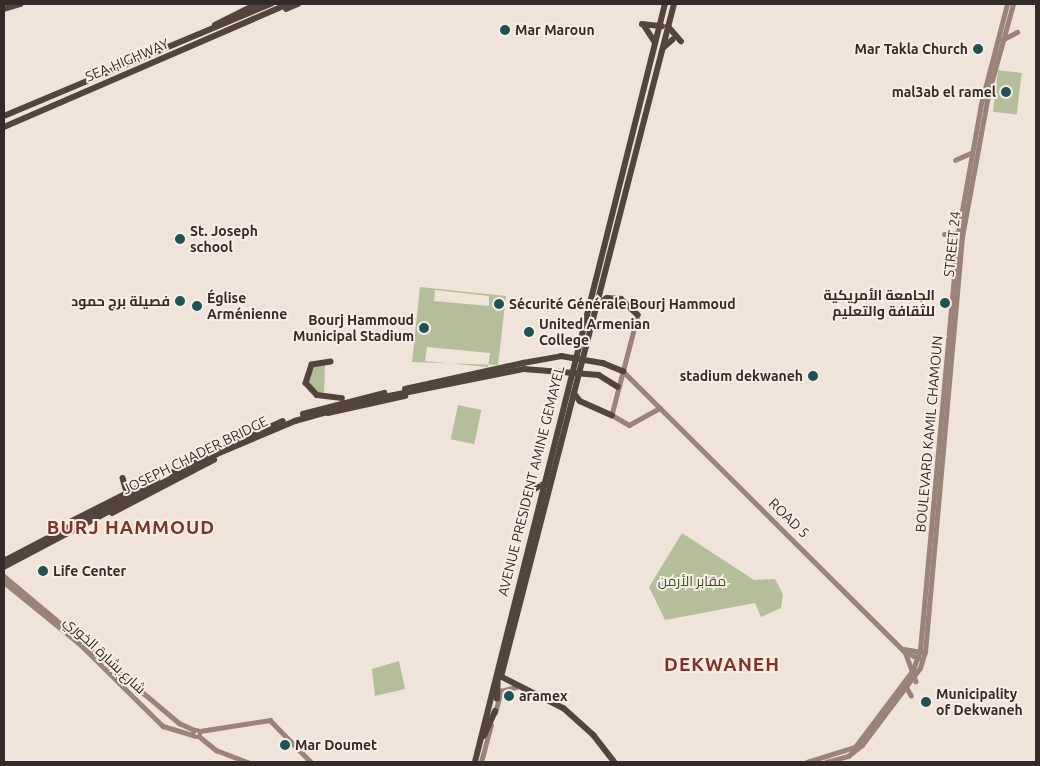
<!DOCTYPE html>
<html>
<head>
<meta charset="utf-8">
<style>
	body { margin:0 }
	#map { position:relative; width:1040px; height:766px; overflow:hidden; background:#f0e4da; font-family:Ubuntu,Cairo,sans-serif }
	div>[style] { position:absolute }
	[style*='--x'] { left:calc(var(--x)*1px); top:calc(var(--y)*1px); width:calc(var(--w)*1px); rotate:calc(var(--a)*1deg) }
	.green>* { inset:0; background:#b4be9b; transform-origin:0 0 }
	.secondary>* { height:4.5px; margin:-2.25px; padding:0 2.25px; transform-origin:2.25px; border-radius:2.25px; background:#9a8378 }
	.secondary>.ring { margin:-2.25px; padding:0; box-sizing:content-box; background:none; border:4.5px solid #9a8378; border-radius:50% }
	.highway>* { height:5.5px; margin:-2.75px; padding:0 2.75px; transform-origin:2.75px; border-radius:2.75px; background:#54443e }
	.highway-bridge>* { height:5.5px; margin:-2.75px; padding:0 2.75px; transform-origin:2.75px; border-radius:2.75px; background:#54443e }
	.dots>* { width:14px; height:14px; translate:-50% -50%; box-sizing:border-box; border:2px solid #f8eee6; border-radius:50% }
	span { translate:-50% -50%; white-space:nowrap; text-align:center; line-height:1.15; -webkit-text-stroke:4px #f8eee6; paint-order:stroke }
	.poi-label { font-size:14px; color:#342a27; font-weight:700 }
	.left { translate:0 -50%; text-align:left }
	.right { translate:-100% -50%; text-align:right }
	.street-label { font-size:14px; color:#342a27 }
	.park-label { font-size:14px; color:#45502c }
	.district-label { font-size:19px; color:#7e3525; font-weight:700; letter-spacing:1px }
	.frame { position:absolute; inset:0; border:5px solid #342a27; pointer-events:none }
</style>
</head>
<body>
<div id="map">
	<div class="green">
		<div style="left:998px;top:70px;width:24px;height:42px;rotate:7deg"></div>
		<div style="clip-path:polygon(evenodd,420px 287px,506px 296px,498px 365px,412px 362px,420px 287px,435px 290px,489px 296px,489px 306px,434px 301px,435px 290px,420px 287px,427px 347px,490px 353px,488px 367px,425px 361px,427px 347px)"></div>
		<div style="clip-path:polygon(324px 364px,325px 366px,324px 396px,312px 389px,308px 380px,315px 366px)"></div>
		<div style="left:458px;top:405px;width:24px;height:35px;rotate:12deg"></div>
		<div style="clip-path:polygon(682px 533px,754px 580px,775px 579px,783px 594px,781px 608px,761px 617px,755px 603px,665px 620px,649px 587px)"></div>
		<div style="clip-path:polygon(399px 661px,405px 689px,375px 696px,372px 669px)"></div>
	</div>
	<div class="secondary">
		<div style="--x:1002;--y:40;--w:17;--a:-28"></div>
		<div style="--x:955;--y:160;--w:17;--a:-24"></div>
		<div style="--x:944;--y:234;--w:14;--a:-4"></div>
		<div style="--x:638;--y:315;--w:103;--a:104.6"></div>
		<div style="--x:612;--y:415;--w:20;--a:30"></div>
		<div style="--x:629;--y:425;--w:35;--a:-29"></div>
		<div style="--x:623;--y:371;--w:400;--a:44.9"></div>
		<div style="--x:906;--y:653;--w:14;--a:21"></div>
		<div style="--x:4;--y:576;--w:229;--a:40"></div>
		<div style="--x:179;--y:723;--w:17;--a:24"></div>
		<div style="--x:4;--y:582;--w:98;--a:39.2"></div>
		<div style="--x:80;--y:644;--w:117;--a:44.7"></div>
		<div style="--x:163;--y:726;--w:31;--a:17"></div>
		<div style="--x:904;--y:649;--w:17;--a:10"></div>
		<div style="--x:906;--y:654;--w:29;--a:70"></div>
		<div style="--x:905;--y:685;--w:12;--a:59"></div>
		<div style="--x:495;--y:713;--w:23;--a:-75"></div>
		<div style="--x:501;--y:691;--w:16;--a:-15"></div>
		<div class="ring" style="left:193px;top:730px;width:3.5px;height:3.5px"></div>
		<div style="--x:200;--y:731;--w:71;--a:-8.9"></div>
		<div style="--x:270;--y:720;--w:59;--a:45.7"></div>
		<div style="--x:200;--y:737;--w:21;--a:39"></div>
		<div style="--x:216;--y:750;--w:34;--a:21"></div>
		<div style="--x:481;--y:762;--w:38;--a:-75"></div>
		<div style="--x:807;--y:762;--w:50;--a:-17.4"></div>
		<div style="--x:855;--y:747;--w:96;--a:-53"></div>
		<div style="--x:913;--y:670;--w:21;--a:-71"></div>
		<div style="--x:920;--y:650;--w:419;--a:-84.8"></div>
		<div style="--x:958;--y:233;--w:131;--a:-79.9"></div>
		<div style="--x:981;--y:104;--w:103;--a:-75.4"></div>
		<div style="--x:826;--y:762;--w:23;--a:-15"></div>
		<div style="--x:848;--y:756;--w:18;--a:-38"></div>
		<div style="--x:862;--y:745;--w:96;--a:-53"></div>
		<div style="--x:920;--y:668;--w:17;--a:-73"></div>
		<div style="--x:925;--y:652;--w:417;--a:-84.9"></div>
		<div style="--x:962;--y:237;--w:144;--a:-79.6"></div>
		<div style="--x:988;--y:95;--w:94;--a:-74.6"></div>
	</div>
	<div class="highway">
		<div style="--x:4;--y:9;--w:17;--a:-17"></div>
		<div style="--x:286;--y:9;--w:13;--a:-23"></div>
		<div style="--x:642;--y:24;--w:20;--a:6"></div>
		<div style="--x:215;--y:25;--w:47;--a:-26.6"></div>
		<div style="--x:644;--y:25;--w:20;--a:57"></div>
		<div style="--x:668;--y:26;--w:20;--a:49"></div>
		<div style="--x:664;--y:47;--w:11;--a:-41"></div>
		<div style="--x:4;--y:116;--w:290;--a:-22.8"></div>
		<div style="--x:4;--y:127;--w:309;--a:-23.4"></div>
		<div style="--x:597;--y:305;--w:12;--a:-35"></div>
		<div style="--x:607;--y:298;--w:14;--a:4"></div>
		<div style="--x:621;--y:299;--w:23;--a:43"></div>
		<div style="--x:331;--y:362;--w:19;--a:171"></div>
		<div style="--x:312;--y:365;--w:19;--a:108"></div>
		<div style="--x:306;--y:383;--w:16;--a:47"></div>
		<div style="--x:317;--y:395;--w:25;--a:7"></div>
		<div style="--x:603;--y:363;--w:22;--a:22"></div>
		<div style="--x:599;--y:375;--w:22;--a:32"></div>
		<div style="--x:405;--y:389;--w:121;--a:-12.4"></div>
		<div style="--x:574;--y:393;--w:10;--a:53"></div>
		<div style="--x:580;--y:401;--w:35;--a:24"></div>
		<div style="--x:328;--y:413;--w:79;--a:-12.4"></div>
		<div style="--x:303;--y:414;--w:84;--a:-14.5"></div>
		<div style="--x:171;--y:473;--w:123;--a:-24.9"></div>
		<div style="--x:123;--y:478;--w:15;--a:74"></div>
		<div style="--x:530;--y:492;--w:13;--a:-32"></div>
		<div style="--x:112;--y:513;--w:115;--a:-27.5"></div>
		<div style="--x:72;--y:521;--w:71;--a:-26.9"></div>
		<div style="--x:4;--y:561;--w:173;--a:-27.6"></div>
		<div style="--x:4;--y:567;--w:241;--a:-27.9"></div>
		<div style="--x:217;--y:454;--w:85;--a:-22.9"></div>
		<div style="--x:295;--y:421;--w:82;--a:-15.6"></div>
		<div style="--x:374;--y:399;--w:153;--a:-11.3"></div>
		<div style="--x:497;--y:699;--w:24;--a:-88"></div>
		<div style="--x:484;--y:736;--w:27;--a:-66"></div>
		<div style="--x:475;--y:762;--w:781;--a:-75.93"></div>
		<div style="--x:614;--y:762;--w:33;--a:-128"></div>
		<div style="--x:594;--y:736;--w:40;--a:-138"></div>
		<div style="--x:564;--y:709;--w:71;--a:-153.1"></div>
		<div style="--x:501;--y:677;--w:695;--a:-75.58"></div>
	</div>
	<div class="highway-bridge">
		<div style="--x:523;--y:363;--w:39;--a:-10"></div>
		<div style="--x:561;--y:356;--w:43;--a:9.5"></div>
		<div style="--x:524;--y:369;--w:75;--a:4.6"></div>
	</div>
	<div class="dots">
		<div style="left:505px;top:30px;background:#1f5252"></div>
		<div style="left:978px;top:49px;background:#1f5252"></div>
		<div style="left:1006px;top:92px;background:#1f5252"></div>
		<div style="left:180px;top:239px;background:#1f5252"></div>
		<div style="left:180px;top:301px;background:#1f5252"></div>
		<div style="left:945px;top:303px;background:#1f5252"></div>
		<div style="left:499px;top:304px;background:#1f5252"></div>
		<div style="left:197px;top:306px;background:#1f5252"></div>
		<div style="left:424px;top:328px;background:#1f5252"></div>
		<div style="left:529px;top:332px;background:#1f5252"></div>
		<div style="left:813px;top:376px;background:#1f5252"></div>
		<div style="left:43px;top:571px;background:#1f5252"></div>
		<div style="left:509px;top:696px;background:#1f5252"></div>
		<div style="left:926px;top:702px;background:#1f5252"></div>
		<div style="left:285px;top:745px;background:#1f5252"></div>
	</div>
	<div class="poi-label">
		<span class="left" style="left:515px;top:30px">Mar Maroun</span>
		<span class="right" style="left:968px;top:49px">Mar Takla Church</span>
		<span class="right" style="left:996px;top:92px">mal3ab el ramel</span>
		<span class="left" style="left:190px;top:239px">St. Joseph<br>school</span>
		<span class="right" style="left:935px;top:303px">الجامعة الأمريكية<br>للثقافة والتعليم</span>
		<span class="left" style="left:207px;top:306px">Église<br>Arménienne</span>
		<span class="right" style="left:170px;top:301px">فصيلة برج حمود</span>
		<span class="left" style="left:509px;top:304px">Sécurité Générale Bourj Hammoud</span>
		<span class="right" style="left:414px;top:328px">Bourj Hammoud<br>Municipal Stadium</span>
		<span class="left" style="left:539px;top:332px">United Armenian<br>College</span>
		<span class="right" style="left:803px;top:376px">stadium dekwaneh</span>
		<span class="left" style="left:53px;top:571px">Life Center</span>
		<span class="left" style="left:936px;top:702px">Municipality<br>of Dekwaneh</span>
		<span class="left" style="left:519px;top:696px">aramex</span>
		<span class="left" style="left:295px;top:745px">Mar Doumet</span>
	</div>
	<div class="street-label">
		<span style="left:127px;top:60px;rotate:-23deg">SEA HIGHWAY</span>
		<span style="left:952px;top:244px;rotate:-84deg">STREET 24</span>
		<span style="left:929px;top:434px;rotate:-85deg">BOULEVARD KAMIL CHAMOUN</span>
		<span style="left:195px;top:455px;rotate:-26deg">JOSEPH CHADER BRIDGE</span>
		<span style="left:531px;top:481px;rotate:-76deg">AVENUE PRESIDENT AMINE GEMAYEL</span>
		<span style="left:789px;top:518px;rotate:44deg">ROAD 5</span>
		<span style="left:105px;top:655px;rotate:43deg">شارع بشارة الخوري</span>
	</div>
	<div class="park-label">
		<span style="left:692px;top:581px">مقابر الأرمن</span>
	</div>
	<div class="district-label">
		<span style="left:131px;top:528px">BURJ HAMMOUD</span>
		<span style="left:722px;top:665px">DEKWANEH</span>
	</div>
	<div class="frame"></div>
</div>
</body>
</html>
